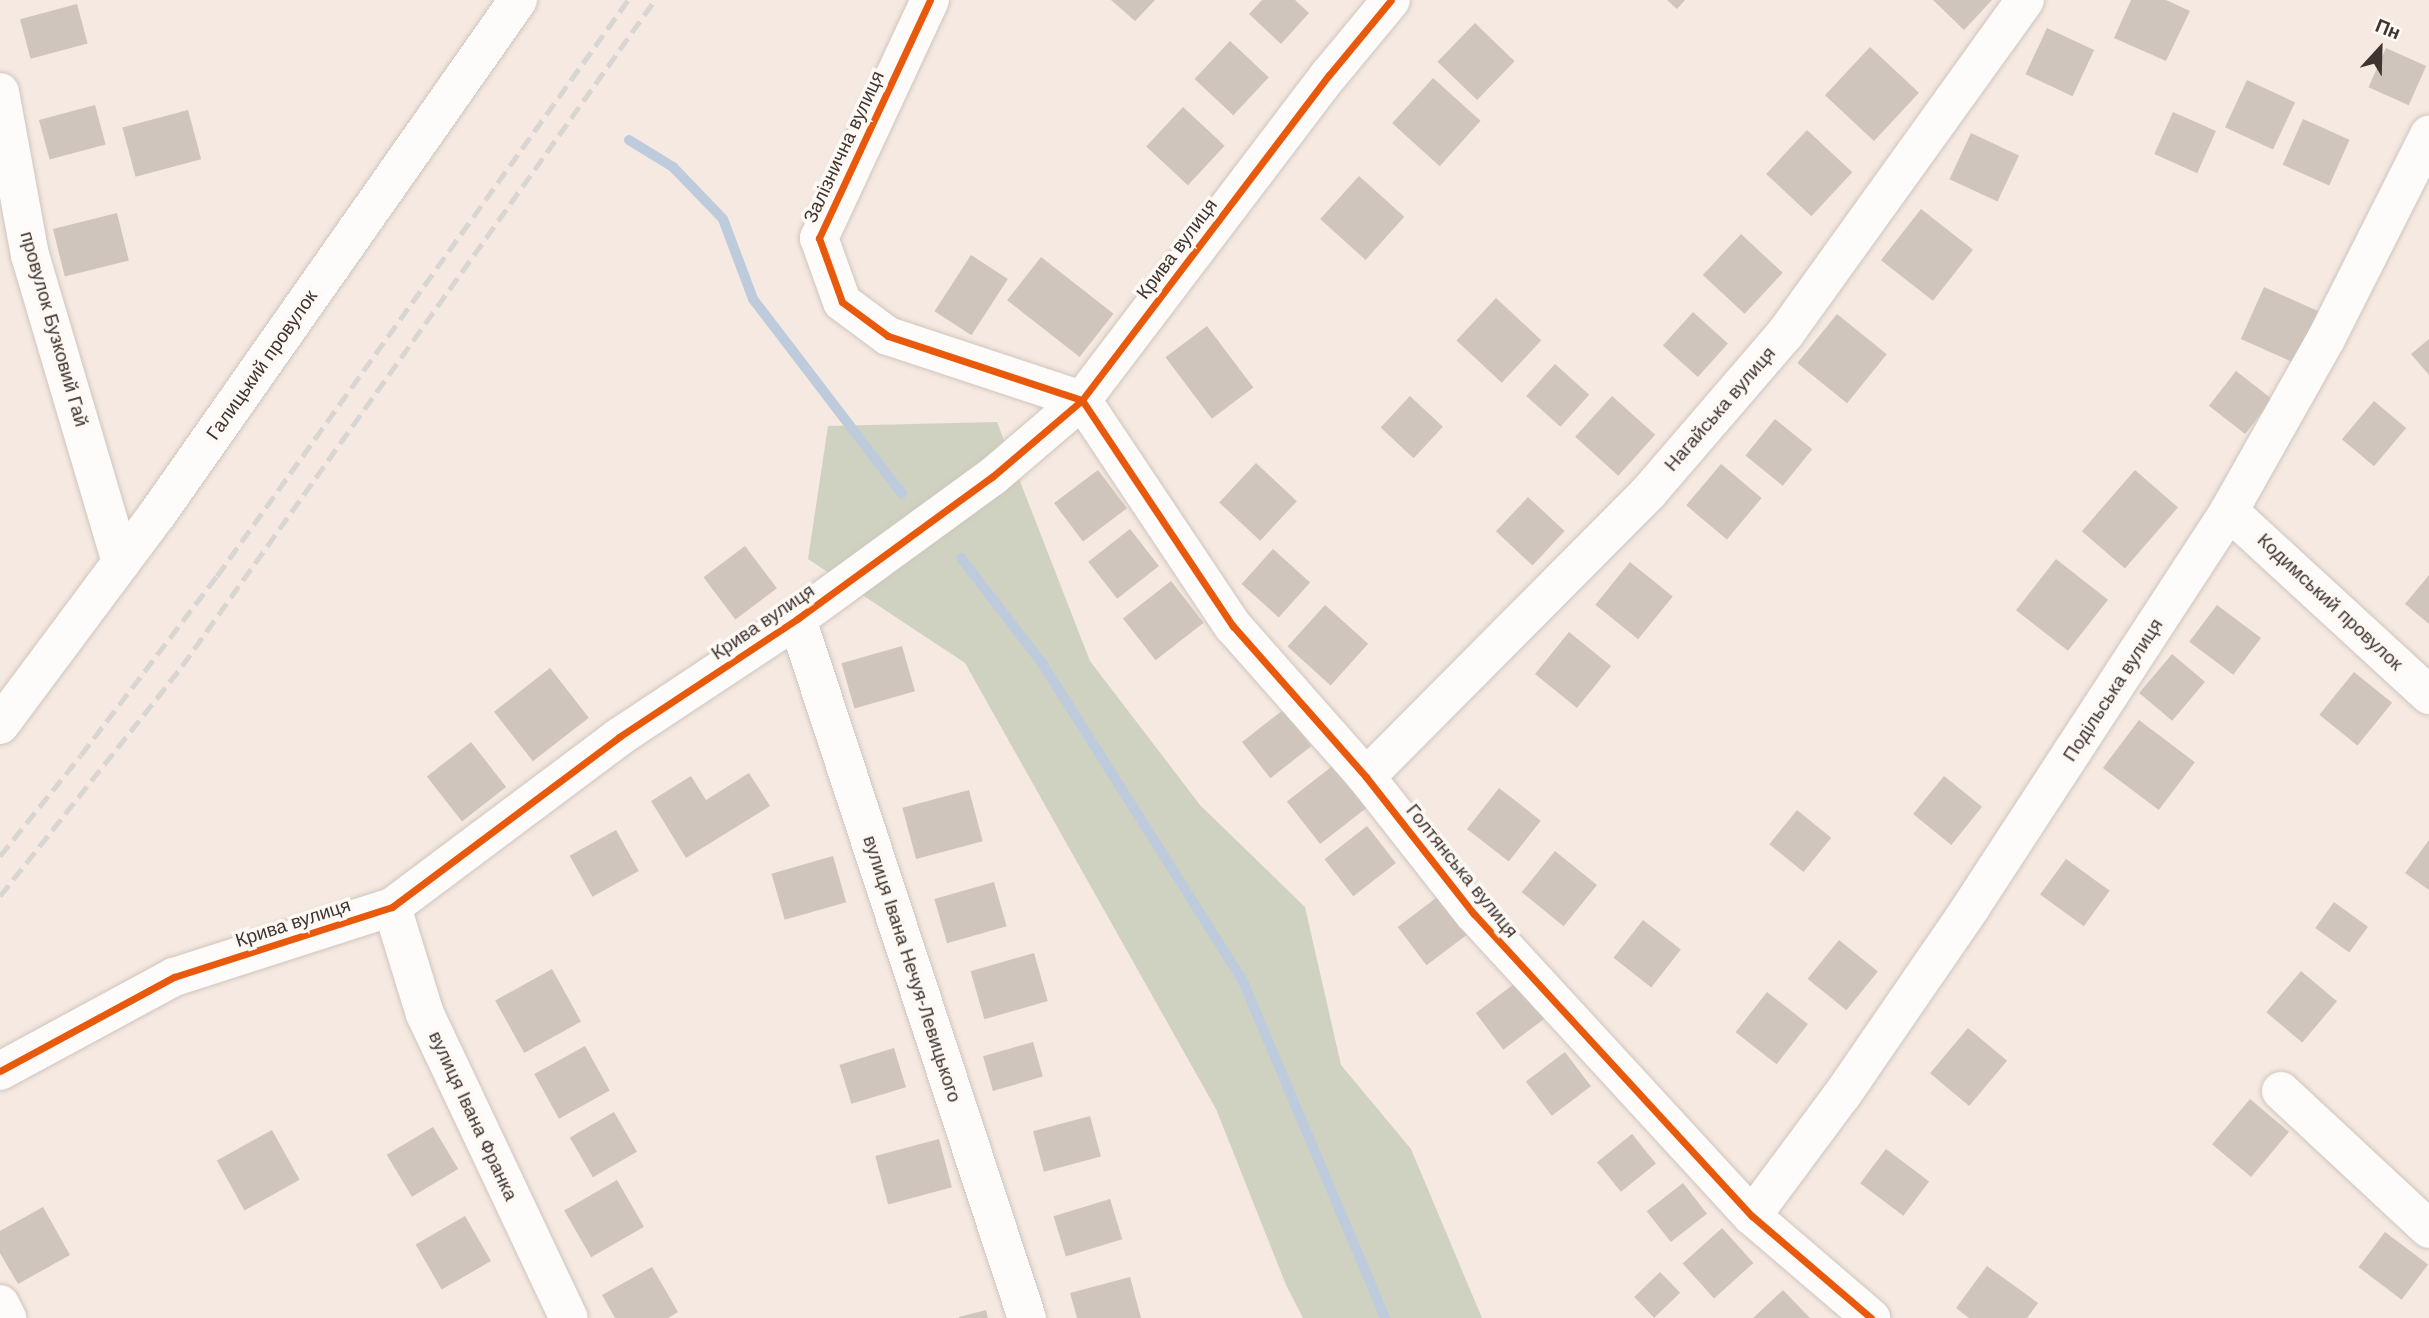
<!DOCTYPE html>
<html>
<head>
<meta charset="utf-8">
<style>
	body { margin:0 }
	#map { position:relative; width:2429px; height:1318px; overflow:hidden; background:#f5e9e1; font-family:Helvetica,sans-serif }
	div>[style] { position:absolute }
	[style*='--x'] { left:calc(var(--x)*1px); top:calc(var(--y)*1px); width:calc(var(--w)*1px); rotate:calc(var(--a)*1deg) }
	.green>* { inset:0; background:#d0d2c1 }
	.stream>* { height:10px; margin:-5px; padding:0 5px; transform-origin:5px; border-radius:5px; background:#becbdc }
	.building>* { inset:0; background:#d0c5bd; transform-origin:0 0 }
	.roads { filter:drop-shadow(0 0 2px #cfc5be) drop-shadow(0 0 2px #cfc5be) }
	.minor>* { height:38px; margin:-19px; padding:0 19px; transform-origin:19px; border-radius:19px; background:#fefcfa }
	.rail>* { height:5px; margin-top:-2.5px; transform-origin:0; background:repeating-linear-gradient(90deg,#d9d5d3 0 14px,transparent 0 21px) }
	.cycleway>* { height:7px; margin:-3.5px; padding:0 3.5px; transform-origin:3.5px; border-radius:3.5px; background:#e8590c }
	span { translate:-50% -50%; white-space:nowrap; text-align:center; line-height:1.15; -webkit-text-stroke:7px #fef9f5; paint-order:stroke }
	.street-label { font-size:19px; color:#3f352e }
	.north { position:absolute; left:2345px; top:14px; width:70px; height:70px; -webkit-text-stroke:5px #fef9f5; paint-order:stroke; rotate:22deg; font-size:19px; font-weight:700; line-height:28px; text-align:center; color:#3f352e }
	.north::after { content:''; display:block; margin:auto; width:24px; height:32px; background:#3f352e; clip-path:polygon(50% 0,100% 100%,50% 72%,0 100%) }
</style>
</head>
<body>
<div id="map">
	<div class="green">
		<div style="clip-path:polygon(997px 422px,1090px 661px,1200px 805px,1305px 907px,1341px 1065px,1411px 1149px,1482px 1318px,1303px 1318px,1286px 1285px,1216px 1109px,965px 663px,808px 559px,828px 426px)"></div>
	</div>
	<div class="stream">
		<div style="--x:629;--y:140;--w:52;--a:31.5"></div>
		<div style="--x:673;--y:167;--w:72;--a:46.1"></div>
		<div style="--x:723;--y:219;--w:85;--a:69.4"></div>
		<div style="--x:753;--y:299;--w:245;--a:52.6"></div>
		<div style="--x:961;--y:558;--w:133;--a:52.4"></div>
		<div style="--x:1042;--y:663;--w:374;--a:57.7"></div>
		<div style="--x:1242;--y:979;--w:368;--a:67.1"></div>
	</div>
	<div class="building">
		<div style="clip-path:polygon(1111px 0,1155px 0,1135px 21px)"></div>
		<div style="clip-path:polygon(1262px 0,1295px 0,1309px 13px,1281px 44px,1249px 14px)"></div>
		<div style="clip-path:polygon(1667px 0,1685px 0,1677px 9px)"></div>
		<div style="clip-path:polygon(1933px 0,1992px 0,1964px 30px)"></div>
		<div style="clip-path:polygon(2131px 0,2166px 0,2190px 11px,2166px 61px,2114px 38px)"></div>
		<div style="left:77px;top:4px;width:41px;height:59px;rotate:75deg"></div>
		<div style="left:1475px;top:23px;width:55px;height:54px;rotate:44deg"></div>
		<div style="left:2047px;top:28px;width:52px;height:51px;rotate:25deg"></div>
		<div style="left:1230px;top:41px;width:53px;height:52px;rotate:43deg"></div>
		<div style="left:1870px;top:47px;width:67px;height:66px;rotate:43deg"></div>
		<div style="left:2386px;top:48px;width:44px;height:43px;rotate:24deg"></div>
		<div style="left:1433px;top:78px;width:64px;height:61px;rotate:42deg"></div>
		<div style="left:2247px;top:80px;width:53px;height:52px;rotate:25deg"></div>
		<div style="left:95px;top:105px;width:41px;height:58px;rotate:75deg"></div>
		<div style="left:1183px;top:107px;width:57px;height:54px;rotate:43deg"></div>
		<div style="left:188px;top:110px;width:51px;height:68px;rotate:75deg"></div>
		<div style="left:2173px;top:112px;width:47px;height:46px;rotate:24deg"></div>
		<div style="left:2303px;top:119px;width:51px;height:50px;rotate:24deg"></div>
		<div style="left:1807px;top:130px;width:62px;height:60px;rotate:43deg"></div>
		<div style="left:1971px;top:133px;width:53px;height:51px;rotate:25deg"></div>
		<div style="left:1359px;top:176px;width:61px;height:58px;rotate:42deg"></div>
		<div style="left:1921px;top:209px;width:66px;height:65px;rotate:38deg"></div>
		<div style="left:117px;top:213px;width:49px;height:66px;rotate:76deg"></div>
		<div style="left:1741px;top:234px;width:57px;height:56px;rotate:43deg"></div>
		<div style="left:971px;top:255px;width:44px;height:67px;rotate:33deg"></div>
		<div style="left:1041px;top:257px;width:92px;height:55px;rotate:38deg"></div>
		<div style="left:2264px;top:287px;width:59px;height:57px;rotate:24deg"></div>
		<div style="left:1496px;top:298px;width:62px;height:58px;rotate:43deg"></div>
		<div style="left:1693px;top:312px;width:47px;height:45px;rotate:42deg"></div>
		<div style="left:1837px;top:314px;width:64px;height:63px;rotate:39deg"></div>
		<div style="left:1207px;top:326px;width:77px;height:52px;rotate:53deg"></div>
		<div style="clip-path:polygon(2429px 339px,2429px 375px,2411px 354px)"></div>
		<div style="left:1555px;top:364px;width:46px;height:43px;rotate:42deg"></div>
		<div style="left:2236px;top:371px;width:46px;height:44px;rotate:38deg"></div>
		<div style="left:1410px;top:396px;width:45px;height:43px;rotate:43deg"></div>
		<div style="left:1612px;top:396px;width:58px;height:55px;rotate:42deg"></div>
		<div style="left:2374px;top:401px;width:42px;height:50px;rotate:40deg"></div>
		<div style="left:1775px;top:419px;width:48px;height:47px;rotate:39deg"></div>
		<div style="left:1256px;top:463px;width:56px;height:54px;rotate:43deg"></div>
		<div style="left:1721px;top:464px;width:53px;height:54px;rotate:40deg"></div>
		<div style="left:1098px;top:470px;width:48px;height:55px;rotate:53deg"></div>
		<div style="left:2135px;top:470px;width:57px;height:81px;rotate:41deg"></div>
		<div style="left:1528px;top:497px;width:50px;height:47px;rotate:43deg"></div>
		<div style="left:1130px;top:529px;width:47px;height:53px;rotate:52deg"></div>
		<div style="left:745px;top:546px;width:53px;height:52px;rotate:53deg"></div>
		<div style="left:1273px;top:549px;width:50px;height:47px;rotate:42deg"></div>
		<div style="left:2056px;top:559px;width:66px;height:65px;rotate:38deg"></div>
		<div style="left:1630px;top:562px;width:55px;height:55px;rotate:39deg"></div>
		<div style="clip-path:polygon(2429px 575px,2429px 624px,2405px 604px)"></div>
		<div style="left:1171px;top:581px;width:53px;height:61px;rotate:52deg"></div>
		<div style="left:1325px;top:605px;width:58px;height:56px;rotate:42deg"></div>
		<div style="left:2217px;top:605px;width:55px;height:46px;rotate:37deg"></div>
		<div style="left:1569px;top:632px;width:54px;height:54px;rotate:39deg"></div>
		<div style="left:902px;top:646px;width:47px;height:63px;rotate:74deg"></div>
		<div style="left:2172px;top:654px;width:43px;height:51px;rotate:40deg"></div>
		<div style="left:550px;top:668px;width:63px;height:71px;rotate:52deg"></div>
		<div style="left:2354px;top:672px;width:49px;height:55px;rotate:39deg"></div>
		<div style="left:1283px;top:710px;width:46px;height:52px;rotate:52deg"></div>
		<div style="left:2139px;top:720px;width:70px;height:60px;rotate:37deg"></div>
		<div style="left:471px;top:742px;width:57px;height:56px;rotate:52deg"></div>
		<div style="left:1335px;top:764px;width:54px;height:61px;rotate:52deg"></div>
		<div style="clip-path:polygon(749px 773px,770px 806px,686px 858px,651px 801px,691px 776px,706px 800px)"></div>
		<div style="left:1944px;top:776px;width:49px;height:49px;rotate:39deg"></div>
		<div style="left:1499px;top:788px;width:53px;height:52px;rotate:38deg"></div>
		<div style="left:969px;top:790px;width:53px;height:69px;rotate:75deg"></div>
		<div style="left:1797px;top:810px;width:44px;height:44px;rotate:39deg"></div>
		<div style="left:1367px;top:826px;width:47px;height:54px;rotate:52deg"></div>
		<div style="left:616px;top:830px;width:47px;height:53px;rotate:61deg"></div>
		<div style="clip-path:polygon(2429px 840px,2429px 890px,2405px 873px)"></div>
		<div style="left:1555px;top:851px;width:54px;height:53px;rotate:39deg"></div>
		<div style="left:833px;top:856px;width:48px;height:64px;rotate:74deg"></div>
		<div style="left:2066px;top:859px;width:54px;height:44px;rotate:36deg"></div>
		<div style="left:994px;top:882px;width:46px;height:62px;rotate:74deg"></div>
		<div style="left:1440px;top:895px;width:48px;height:53px;rotate:53deg"></div>
		<div style="left:2334px;top:902px;width:42px;height:32px;rotate:36deg"></div>
		<div style="left:1643px;top:920px;width:48px;height:48px;rotate:38deg"></div>
		<div style="left:1839px;top:940px;width:50px;height:50px;rotate:39deg"></div>
		<div style="left:1034px;top:953px;width:50px;height:66px;rotate:74deg"></div>
		<div style="left:552px;top:969px;width:60px;height:65px;rotate:61deg"></div>
		<div style="left:2301px;top:971px;width:47px;height:54px;rotate:40deg"></div>
		<div style="left:1518px;top:981px;width:46px;height:53px;rotate:53deg"></div>
		<div style="left:1767px;top:992px;width:52px;height:51px;rotate:38deg"></div>
		<div style="left:1968px;top:1028px;width:51px;height:59px;rotate:40deg"></div>
		<div style="left:1033px;top:1042px;width:36px;height:52px;rotate:74deg"></div>
		<div style="left:585px;top:1046px;width:51px;height:58px;rotate:61deg"></div>
		<div style="left:894px;top:1048px;width:41px;height:57px;rotate:73deg"></div>
		<div style="left:1565px;top:1052px;width:43px;height:49px;rotate:53deg"></div>
		<div style="left:2250px;top:1099px;width:51px;height:59px;rotate:40deg"></div>
		<div style="left:614px;top:1112px;width:46px;height:51px;rotate:60deg"></div>
		<div style="left:1090px;top:1116px;width:42px;height:59px;rotate:75deg"></div>
		<div style="left:433px;top:1127px;width:49px;height:54px;rotate:59deg"></div>
		<div style="left:272px;top:1130px;width:57px;height:63px;rotate:61deg"></div>
		<div style="left:1632px;top:1134px;width:38px;height:45px;rotate:51deg"></div>
		<div style="left:939px;top:1139px;width:50px;height:66px;rotate:75deg"></div>
		<div style="left:1886px;top:1149px;width:54px;height:43px;rotate:37deg"></div>
		<div style="left:617px;top:1180px;width:54px;height:61px;rotate:60deg"></div>
		<div style="left:1683px;top:1183px;width:39px;height:46px;rotate:52deg"></div>
		<div style="left:1110px;top:1199px;width:42px;height:59px;rotate:73deg"></div>
		<div style="clip-path:polygon(43px 1207px,70px 1255px,18px 1284px,0 1253px,0 1231px)"></div>
		<div style="left:465px;top:1216px;width:52px;height:57px;rotate:60deg"></div>
		<div style="left:1722px;top:1228px;width:47px;height:53px;rotate:48deg"></div>
		<div style="left:2385px;top:1232px;width:54px;height:44px;rotate:37deg"></div>
		<div style="clip-path:polygon(1987px 1266px,2038px 1303px,2027px 1318px,1969px 1318px,1956px 1308px)"></div>
		<div style="clip-path:polygon(652px 1267px,678px 1312px,668px 1318px,615px 1318px,602px 1295px)"></div>
		<div style="left:1660px;top:1272px;width:29px;height:36px;rotate:46deg"></div>
		<div style="clip-path:polygon(1130px 1277px,1141px 1318px,1077px 1318px,1070px 1293px)"></div>
		<div style="clip-path:polygon(1783px 1290px,1810px 1318px,1753px 1318px)"></div>
		<div style="clip-path:polygon(986px 1310px,988px 1318px,959px 1318px,959px 1317px)"></div>
	</div>
	<div class="roads">
		<div class="minor">
			<div style="--x:930;--y:0;--w:263;--a:115"></div>
			<div style="--x:819;--y:238;--w:68;--a:70.2"></div>
			<div style="--x:842;--y:302;--w:57;--a:36.5"></div>
			<div style="--x:888;--y:336;--w:204;--a:18.3"></div>
			<div style="--x:1082;--y:400;--w:272;--a:56.3"></div>
			<div style="--x:1233;--y:626;--w:201;--a:48.6"></div>
			<div style="--x:1366;--y:777;--w:174;--a:51.8"></div>
			<div style="--x:1474;--y:914;--w:410;--a:47.4"></div>
			<div style="--x:1752;--y:1216;--w:157;--a:40.6"></div>
			<div style="--x:0;--y:92;--w:166;--a:79.6"></div>
			<div style="--x:30;--y:255;--w:321;--a:73.5"></div>
			<div style="--x:2229;--y:511;--w:272;--a:42.6"></div>
			<div style="--x:797;--y:619;--w:736;--a:71.79"></div>
			<div style="--x:0;--y:725;--w:261;--a:-53.3"></div>
			<div style="--x:156;--y:516;--w:630;--a:-54.95"></div>
			<div style="--x:1366;--y:777;--w:402;--a:-45.2"></div>
			<div style="--x:1649;--y:492;--w:208;--a:-49.3"></div>
			<div style="--x:1785;--y:334;--w:411;--a:-54.3"></div>
			<div style="--x:392;--y:907;--w:112;--a:72.9"></div>
			<div style="--x:425;--y:1014;--w:336;--a:64.7"></div>
			<div style="--x:0;--y:1071;--w:198;--a:-28.4"></div>
			<div style="--x:174;--y:977;--w:229;--a:-17.8"></div>
			<div style="--x:392;--y:907;--w:284;--a:-36.8"></div>
			<div style="--x:619;--y:737;--w:214;--a:-33.5"></div>
			<div style="--x:797;--y:619;--w:241;--a:-36.1"></div>
			<div style="--x:992;--y:477;--w:118;--a:-40.5"></div>
			<div style="--x:1082;--y:400;--w:408;--a:-52.8"></div>
			<div style="--x:1329;--y:75;--w:97;--a:-50.4"></div>
			<div style="--x:2281;--y:1091;--w:202;--a:43"></div>
			<div style="--x:1752;--y:1216;--w:151;--a:-53.4"></div>
			<div style="--x:1842;--y:1095;--w:228;--a:-55.5"></div>
			<div style="--x:1971;--y:907;--w:473;--a:-56.9"></div>
			<div style="--x:2229;--y:511;--w:197;--a:-60.6"></div>
			<div style="--x:2326;--y:339;--w:229;--a:-63.2"></div>
			<div style="--x:0;--y:1304;--w:16;--a:63"></div>
		</div>
	</div>
	<div class="rail">
		<div style="--x:0;--y:856;--w:129;--a:-51.3"></div>
		<div style="--x:81;--y:755;--w:225;--a:-52.8"></div>
		<div style="--x:217;--y:576;--w:708;--a:-54.49"></div>
		<div style="--x:0;--y:896;--w:293;--a:-51.6"></div>
		<div style="--x:182;--y:666;--w:817;--a:-54.62"></div>
	</div>
	<div class="cycleway">
		<div style="--x:930;--y:0;--w:263;--a:115"></div>
		<div style="--x:819;--y:238;--w:68;--a:70.2"></div>
		<div style="--x:842;--y:302;--w:57;--a:36.5"></div>
		<div style="--x:888;--y:336;--w:204;--a:18.3"></div>
		<div style="--x:1082;--y:400;--w:272;--a:56.3"></div>
		<div style="--x:1233;--y:626;--w:201;--a:48.6"></div>
		<div style="--x:1366;--y:777;--w:174;--a:51.8"></div>
		<div style="--x:1474;--y:914;--w:410;--a:47.4"></div>
		<div style="--x:1752;--y:1216;--w:157;--a:40.6"></div>
		<div style="--x:0;--y:1071;--w:198;--a:-28.4"></div>
		<div style="--x:174;--y:977;--w:229;--a:-17.8"></div>
		<div style="--x:392;--y:907;--w:284;--a:-36.8"></div>
		<div style="--x:619;--y:737;--w:214;--a:-33.5"></div>
		<div style="--x:797;--y:619;--w:241;--a:-36.1"></div>
		<div style="--x:992;--y:477;--w:118;--a:-40.5"></div>
		<div style="--x:1082;--y:400;--w:408;--a:-52.8"></div>
		<div style="--x:1329;--y:75;--w:97;--a:-50.4"></div>
	</div>
	<div class="street-label">
		<span style="left:844px;top:147px;rotate:-65deg">Залізнична вулиця</span>
		<span style="left:1177px;top:249px;rotate:-53deg">Крива вулиця</span>
		<span style="left:54px;top:329px;rotate:74deg">провулок Бузковий Гай</span>
		<span style="left:262px;top:365px;rotate:-55deg">Галицький провулок</span>
		<span style="left:1720px;top:409px;rotate:-49deg">Нагайська вулиця</span>
		<span style="left:2330px;top:602px;rotate:43deg">Кодимський провулок</span>
		<span style="left:763px;top:622px;rotate:-34deg">Крива вулиця</span>
		<span style="left:2113px;top:690px;rotate:-57deg">Подільська вулиця</span>
		<span style="left:1462px;top:871px;rotate:51deg">Голтянська вулиця</span>
		<span style="left:293px;top:923px;rotate:-18deg">Крива вулиця</span>
		<span style="left:912px;top:969px;rotate:72deg">вулиця Івана Нечуя-Левицького</span>
		<span style="left:473px;top:1116px;rotate:65deg">вулиця Івана Франка</span>
	</div>
	<div class="north">Пн</div>
</div>
</body>
</html>
